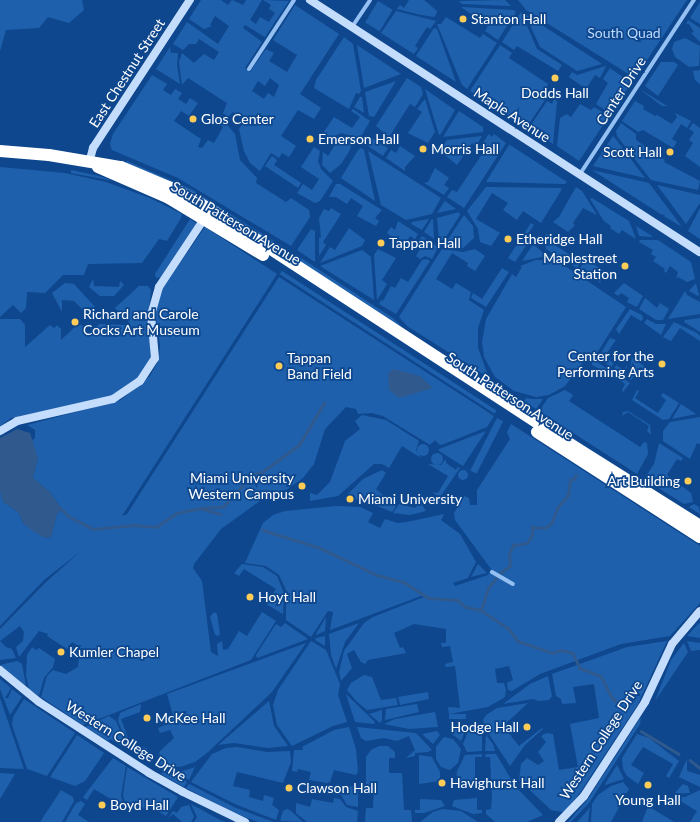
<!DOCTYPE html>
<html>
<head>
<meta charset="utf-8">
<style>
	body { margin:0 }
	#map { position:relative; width:700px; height:822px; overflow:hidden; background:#0e478d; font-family:Lato,sans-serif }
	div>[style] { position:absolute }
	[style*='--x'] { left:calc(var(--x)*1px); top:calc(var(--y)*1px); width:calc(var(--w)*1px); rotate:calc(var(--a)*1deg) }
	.green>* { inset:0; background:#1f60ad; transform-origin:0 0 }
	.round { border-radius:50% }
	.water>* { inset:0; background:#305a8e }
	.stream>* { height:2.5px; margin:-1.25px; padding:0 1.25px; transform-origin:1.25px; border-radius:1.25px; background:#305a8e }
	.street>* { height:4px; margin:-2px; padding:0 2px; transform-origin:2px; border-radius:2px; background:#94c0f3 }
	.secondary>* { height:8px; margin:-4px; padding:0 4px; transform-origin:4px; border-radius:4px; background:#c4ddfd }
	.highway>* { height:12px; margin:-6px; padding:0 6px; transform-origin:6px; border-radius:6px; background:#fff }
	.dots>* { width:11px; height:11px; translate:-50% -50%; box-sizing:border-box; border:2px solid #0e478d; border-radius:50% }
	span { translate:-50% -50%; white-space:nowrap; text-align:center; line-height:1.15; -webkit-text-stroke:3.5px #0e478d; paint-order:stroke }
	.poi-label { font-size:14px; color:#fff }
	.left { translate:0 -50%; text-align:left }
	.right { translate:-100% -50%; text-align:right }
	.park-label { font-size:14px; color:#bcdafe }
	.street-label { font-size:14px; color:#fff }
</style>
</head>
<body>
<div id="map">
	<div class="green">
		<div style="clip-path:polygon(0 0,82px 0,84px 10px,69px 23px,48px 17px,39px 28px,6px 30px,0 51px)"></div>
		<div style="clip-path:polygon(evenodd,201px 0,221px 0,228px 5px,232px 0,243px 5px,246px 0,262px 0,250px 20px,256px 24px,260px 17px,269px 22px,275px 13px,269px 9px,271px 5px,263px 0,289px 1px,265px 37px,245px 25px,243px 28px,262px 42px,245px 68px,250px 72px,266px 49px,274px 53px,269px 61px,287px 72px,297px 55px,273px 40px,295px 5px,339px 34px,300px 94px,321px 108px,314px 119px,298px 110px,281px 136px,296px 146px,289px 157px,282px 153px,279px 158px,271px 153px,260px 171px,250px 163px,244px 151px,239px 129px,245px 120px,233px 112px,228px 117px,223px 113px,227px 103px,188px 78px,182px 85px,179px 62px,182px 53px,194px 63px,204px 54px,214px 60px,219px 52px,199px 39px,196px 44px,189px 44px,183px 50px,173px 44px,187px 22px,218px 44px,229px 26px,215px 16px,210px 25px,212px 26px,204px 29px,189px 19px,201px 0,270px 78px,279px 85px,274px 97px,268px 93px,264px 99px,252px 91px,258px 81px,265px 86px,270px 78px)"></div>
		<div style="clip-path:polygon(409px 0,424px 0,437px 11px,436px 15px,434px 17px,421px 15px,397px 9px,400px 5px,404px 8px)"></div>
		<div style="clip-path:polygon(505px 0,511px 6px,462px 4px,459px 1px)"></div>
		<div style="clip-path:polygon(518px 0,687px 0,635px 78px,526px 10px)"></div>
		<div style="left:378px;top:1px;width:17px;height:25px;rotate:31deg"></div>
		<div style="clip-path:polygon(700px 2px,700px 24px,690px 18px)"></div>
		<div style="clip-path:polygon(461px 7px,514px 10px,516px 12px,498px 40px,485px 31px,488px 26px)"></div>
		<div style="clip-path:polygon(396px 11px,436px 21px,430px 29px,427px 27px,415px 46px,418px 48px,414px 54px,381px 33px)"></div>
		<div style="clip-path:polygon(521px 12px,537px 49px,562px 65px,558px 71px,517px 46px,514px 50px,502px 42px)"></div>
		<div style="clip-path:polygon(525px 14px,602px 64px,577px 71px,540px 47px)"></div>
		<div style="clip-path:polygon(446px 17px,480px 38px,483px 34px,497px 43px,467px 89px,462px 85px,437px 24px,441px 24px)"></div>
		<div style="clip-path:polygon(688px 20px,700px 28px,700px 42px,691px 33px,694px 32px,689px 24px,686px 24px)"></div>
		<div style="clip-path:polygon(434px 28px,437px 29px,456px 82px,416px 56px)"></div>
		<div style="clip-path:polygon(344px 37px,353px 44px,361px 91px,359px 94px,356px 93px,349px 109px,314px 88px,316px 80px)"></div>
		<div style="clip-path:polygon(685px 38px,700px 46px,699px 66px,689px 67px,675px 57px,672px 49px,674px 42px)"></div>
		<div style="clip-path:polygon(357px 45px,401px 74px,364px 88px)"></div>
		<div style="clip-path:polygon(500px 45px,512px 53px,509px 58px,548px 84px,546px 89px,550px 92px,527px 127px,470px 91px)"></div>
		<div style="clip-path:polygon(170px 47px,171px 53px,178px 53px,177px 65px,180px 84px,156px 69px)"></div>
		<div style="clip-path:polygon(661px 62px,674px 62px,678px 65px,658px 96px,645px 86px)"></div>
		<div style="clip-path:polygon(606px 66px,600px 78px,595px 75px,586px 89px,569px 77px,572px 72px,577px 75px)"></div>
		<div style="clip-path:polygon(610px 68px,631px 83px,611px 114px,596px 104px,608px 83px,603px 79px)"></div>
		<div style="clip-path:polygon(700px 70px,700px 84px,695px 80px,693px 71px)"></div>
		<div style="clip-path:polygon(152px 75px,167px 84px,163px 90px,171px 95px,175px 89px,182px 93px,178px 99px,186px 104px,190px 98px,198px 103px,189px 116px,181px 111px,174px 121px,201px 139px,198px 147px,202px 148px,208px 140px,214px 143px,223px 127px,217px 122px,218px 118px,224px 121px,235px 134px,240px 160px,257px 178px,256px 183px,286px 202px,291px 198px,309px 210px,310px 217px,291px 246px,178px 178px,112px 150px,110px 144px,113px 134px)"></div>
		<div style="clip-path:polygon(407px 78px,421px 87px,423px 94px,415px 107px,410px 104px,389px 137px,376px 126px)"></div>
		<div style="clip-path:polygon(396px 81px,374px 117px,369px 116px,365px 92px)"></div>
		<div style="clip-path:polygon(425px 89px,455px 110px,440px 135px,439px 135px)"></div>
		<div style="clip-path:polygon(642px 91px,643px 91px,667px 106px,662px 106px)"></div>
		<div style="clip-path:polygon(360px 97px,362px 97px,364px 113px,354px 107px)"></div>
		<div style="clip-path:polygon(555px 98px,557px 102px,553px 144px,529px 128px,547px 101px,552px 104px)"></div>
		<div style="clip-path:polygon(425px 99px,435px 132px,428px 143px,408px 133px,422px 112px,417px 109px)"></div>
		<div style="clip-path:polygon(635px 101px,644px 106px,643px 109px,655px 116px,657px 115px,672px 124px,677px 117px,675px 113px,691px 121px,687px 128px,681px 124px,672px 139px,677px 142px,673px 148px,643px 130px,638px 132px,622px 121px)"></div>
		<div style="clip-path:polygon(580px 104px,591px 110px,594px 107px,609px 116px,579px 161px,557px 146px,560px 118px,567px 114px,571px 117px)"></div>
		<div style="clip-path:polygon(353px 109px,370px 121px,360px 138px,341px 133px,327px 140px,321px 136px,334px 117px,352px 128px,360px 117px,351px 111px)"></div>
		<div style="clip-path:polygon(459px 111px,483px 127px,483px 132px,443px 137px)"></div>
		<div style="clip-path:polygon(621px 123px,636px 134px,636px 140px,665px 160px,664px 162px,700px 181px,698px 190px,651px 180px,617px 136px,616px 131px)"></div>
		<div style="clip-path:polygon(693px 123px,700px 128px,700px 167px,685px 156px,693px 143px,689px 140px,694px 132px,689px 129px)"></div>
		<div style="clip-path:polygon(489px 134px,492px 137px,494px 134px,506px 143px,464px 208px,447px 197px,452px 190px,457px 192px,484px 151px,479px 148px)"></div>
		<div style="clip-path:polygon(343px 136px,352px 140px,350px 150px,341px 164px,330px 173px,322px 165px,323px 152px,328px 156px,335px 145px,330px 142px)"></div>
		<div style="clip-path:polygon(482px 136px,476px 146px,472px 143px,457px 165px,440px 151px,447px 140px)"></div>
		<div style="clip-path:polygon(613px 136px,615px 138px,645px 178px,593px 166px)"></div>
		<div style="clip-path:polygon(370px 137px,388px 148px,383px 156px,365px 144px,367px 138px)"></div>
		<div style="clip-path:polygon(509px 145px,510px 145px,567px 182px,565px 184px,486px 182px)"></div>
		<div style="clip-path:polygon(400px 146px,415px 156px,405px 167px,405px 171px,386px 158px,391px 150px,396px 153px)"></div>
		<div style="clip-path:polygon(314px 147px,320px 151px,318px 161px,321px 169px,333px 181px,320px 201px,315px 203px,297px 193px,303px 184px,312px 190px,319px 179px,301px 167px)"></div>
		<div style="clip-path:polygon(361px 148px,364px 150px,375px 201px,341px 178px,358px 150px)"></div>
		<div style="clip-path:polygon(368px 151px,441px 198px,432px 214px,406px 220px,381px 205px)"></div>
		<div style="clip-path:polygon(272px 156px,277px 160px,274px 165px,301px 183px,298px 188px,265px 166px)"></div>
		<div style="clip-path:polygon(127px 161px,191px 189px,288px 250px,285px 252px,263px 241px,252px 229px,215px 206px,166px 179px,125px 163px)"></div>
		<div style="clip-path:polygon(0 167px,65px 173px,106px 182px,150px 198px,182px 214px,181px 218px,167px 241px,159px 239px,142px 263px,88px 264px,84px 275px,63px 275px,45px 293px,27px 292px,26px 308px,21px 313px,13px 305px,0 317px)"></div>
		<div style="clip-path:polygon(435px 168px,449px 178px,444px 185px,449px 188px,444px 195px,424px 183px,428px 182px)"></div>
		<div style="clip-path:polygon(71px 170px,99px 176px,114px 181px,71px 173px)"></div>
		<div style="clip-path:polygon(592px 170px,649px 183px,682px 227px,664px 216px,665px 214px,662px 215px)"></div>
		<div style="clip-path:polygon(336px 184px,340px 184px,382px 210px,375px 218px,379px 221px,376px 226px,357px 216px,363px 206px,351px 198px,347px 204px,336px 197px,329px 197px)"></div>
		<div style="clip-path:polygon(657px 185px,700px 195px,700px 203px,686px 224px)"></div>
		<div style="clip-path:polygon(486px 187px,560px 188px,562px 189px,541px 223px,523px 211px,517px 220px,503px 210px,508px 203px,492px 193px,476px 219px,500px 233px,491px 246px,480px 242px,478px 229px,467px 211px)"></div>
		<div style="clip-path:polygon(576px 187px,582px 191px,597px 215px,583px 208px,573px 223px,575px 225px,568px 232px,553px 222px,559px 217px)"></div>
		<div style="clip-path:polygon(592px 198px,629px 221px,636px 239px,622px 230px,619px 234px,610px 228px,611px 226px,604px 221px,590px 199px)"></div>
		<div style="clip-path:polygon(445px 201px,456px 209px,437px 213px,444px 202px)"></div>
		<div style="clip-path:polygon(331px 208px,341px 214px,323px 242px,326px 245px,319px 256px,319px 238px,321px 237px,319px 218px,324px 209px,329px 211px)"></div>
		<div style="clip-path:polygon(700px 208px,700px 239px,688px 231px)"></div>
		<div style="clip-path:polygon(459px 212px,460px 215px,444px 240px,439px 239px,437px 218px)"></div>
		<div style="clip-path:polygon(464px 215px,473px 226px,474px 238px,463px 248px,447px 247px,445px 244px)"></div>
		<div style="clip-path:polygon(190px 219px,197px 224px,161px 277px,156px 278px,155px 274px)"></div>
		<div style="clip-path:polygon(429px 219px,422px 230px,411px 224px,412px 222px)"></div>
		<div style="clip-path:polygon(432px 219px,433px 220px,434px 239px,424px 232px)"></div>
		<div style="clip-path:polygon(398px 221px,418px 234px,415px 239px,410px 236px,404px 246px,387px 233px,391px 227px,395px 230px)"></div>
		<div style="clip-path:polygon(531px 223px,534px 225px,529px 232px,533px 235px,515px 262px,508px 258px)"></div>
		<div style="clip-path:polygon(636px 226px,652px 236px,652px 237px,639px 236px)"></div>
		<div style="clip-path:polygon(205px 227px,277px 274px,122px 516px,127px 514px,279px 277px,494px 416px,487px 427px,444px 444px,440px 445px,435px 440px,430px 445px,383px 416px,372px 413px,358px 414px,356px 409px,346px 407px,325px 429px,314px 464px,303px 478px,286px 490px,264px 498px,221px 529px,194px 564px,193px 568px,202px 581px,211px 652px,218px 656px,217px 644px,222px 641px,223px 650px,228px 649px,239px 631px,247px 636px,262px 612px,276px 621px,251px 660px,83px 725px,41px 697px,47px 676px,53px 670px,66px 674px,78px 667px,79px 659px,75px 654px,80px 647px,72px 642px,67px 649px,47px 636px,48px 634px,39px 631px,19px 657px,16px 647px,23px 641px,24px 632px,20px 626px,0 641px,6px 647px,12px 649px,16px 658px,0 660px,0 629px,46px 582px,81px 551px,44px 580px,0 626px,0 492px,3px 502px,18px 512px,23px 523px,45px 538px,51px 537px,57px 514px,62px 509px,50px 492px,33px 478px,38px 458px,31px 441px,35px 438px,35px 430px,27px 425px,121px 400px,150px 376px,159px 359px,160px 345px,155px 312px,163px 288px)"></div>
		<div style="clip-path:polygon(349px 228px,365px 240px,362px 246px,320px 263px,330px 247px,335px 250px)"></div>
		<div style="clip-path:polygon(311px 229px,315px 231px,315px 262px,297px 250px)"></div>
		<div style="clip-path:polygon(547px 234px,550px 235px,547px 240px,581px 262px,577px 268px,546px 249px,544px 236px)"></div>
		<div style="clip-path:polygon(422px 236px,438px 247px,432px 259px,425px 256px,420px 259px,416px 256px,423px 244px,419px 241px)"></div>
		<div style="clip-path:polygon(640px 240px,658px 240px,691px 262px,695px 279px,687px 282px,678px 277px,676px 279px,678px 272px,670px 266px,666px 273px,664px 271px,665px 269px,653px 261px,656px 257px,651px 254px,653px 250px,639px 242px)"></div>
		<div style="clip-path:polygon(534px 245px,547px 256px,522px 261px,532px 246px)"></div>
		<div style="clip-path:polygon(378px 249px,396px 258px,382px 280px,387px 284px,377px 300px,374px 255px)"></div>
		<div style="clip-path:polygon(442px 249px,463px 252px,475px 249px,485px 256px,475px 271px,467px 266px,468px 263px,452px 253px,436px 279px,452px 289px,456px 283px,471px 292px,469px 300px,484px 310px,478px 328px,478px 348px,489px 378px,407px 326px,399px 317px)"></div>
		<div style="clip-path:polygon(362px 250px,371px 257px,374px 300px,320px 266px)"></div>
		<div style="clip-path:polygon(295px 254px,393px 318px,404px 329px,505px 396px,295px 259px)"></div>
		<div style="clip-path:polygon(427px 259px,430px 261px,396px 314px,379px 304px,381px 300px,383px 301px,391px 286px,395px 288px,401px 278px,408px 282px,422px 260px)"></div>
		<div style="clip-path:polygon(586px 259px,605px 272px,600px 283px,593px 275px,591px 278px,587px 276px,589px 272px,585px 269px,582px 272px,579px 270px)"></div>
		<div style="clip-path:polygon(536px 260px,551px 260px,562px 264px,626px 307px,595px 356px,584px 361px,565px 386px,549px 395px,536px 397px,514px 391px,495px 377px,484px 357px,482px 342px,486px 319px,512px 274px,516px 277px,522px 267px,520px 266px)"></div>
		<div style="clip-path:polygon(502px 268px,509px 272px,486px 307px,471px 298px,473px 293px,482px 299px)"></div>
		<div style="left:282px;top:271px;width:256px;height:4px;rotate:33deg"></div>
		<div style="clip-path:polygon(93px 279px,94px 286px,119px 287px,120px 281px,124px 285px,114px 296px,100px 296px,89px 287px)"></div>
		<div style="clip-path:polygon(65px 283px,74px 284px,95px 307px,87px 307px,87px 314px,74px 301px,62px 300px,62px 312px,52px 293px)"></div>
		<div style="clip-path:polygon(624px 283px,643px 296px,637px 307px,627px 302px,629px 298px,621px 293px,618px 296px,614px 293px)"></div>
		<div style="clip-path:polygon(696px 283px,699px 295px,698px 296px,689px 291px)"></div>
		<div style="clip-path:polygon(139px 286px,148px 286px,151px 290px,148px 318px,151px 357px,138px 378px,118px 393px,105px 398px,11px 418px,0 426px,0 319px,20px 319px,25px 325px,25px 347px,50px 325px,54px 328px,57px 325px,61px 329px,61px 340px,78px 324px,86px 327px,86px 335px,99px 324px,131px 325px,115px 308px)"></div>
		<div style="clip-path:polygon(685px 291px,687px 295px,700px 302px,700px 314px,668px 319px)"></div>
		<div style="clip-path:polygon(645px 298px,657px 308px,660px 303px,669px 309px,663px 320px,656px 320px,639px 309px)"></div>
		<div style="clip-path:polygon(630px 309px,642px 315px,643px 319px,641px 321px,631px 315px,619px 334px,616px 329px)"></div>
		<div style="clip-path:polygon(700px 318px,700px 332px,684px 322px,685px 320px)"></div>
		<div style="clip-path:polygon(647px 319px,656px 324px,666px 324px,661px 335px,644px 323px)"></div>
		<div style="clip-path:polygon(674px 322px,697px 333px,700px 336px,700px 341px,680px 328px,671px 341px,663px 337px)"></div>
		<div style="clip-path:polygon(610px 338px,616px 340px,604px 357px,614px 363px,611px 367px,598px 358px)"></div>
		<div style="clip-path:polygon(632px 358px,652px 371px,650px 374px,640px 367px,631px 380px,628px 378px)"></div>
		<div style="clip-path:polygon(592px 360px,594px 360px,609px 370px,604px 371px,592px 365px)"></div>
		<div style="clip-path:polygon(616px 365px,624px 370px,627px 365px,625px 376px,614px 369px)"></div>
		<div style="clip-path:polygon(613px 372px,630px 383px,623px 392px,622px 390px,625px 384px,612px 374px)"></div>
		<div style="clip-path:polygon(565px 390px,573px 395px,569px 401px,640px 447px,644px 442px,647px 443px,648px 454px,637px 474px,539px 411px,548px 398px)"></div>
		<div style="clip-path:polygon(637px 390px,639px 391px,635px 398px,658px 413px,666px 400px,661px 396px,663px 393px,679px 403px,669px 419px,663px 420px,632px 400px)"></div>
		<div style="clip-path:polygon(508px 398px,510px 398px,634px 477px)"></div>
		<div style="clip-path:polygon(526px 398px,533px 399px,543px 399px,536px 409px,524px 401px)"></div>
		<div style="clip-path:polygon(681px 404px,696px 414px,672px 419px)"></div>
		<div style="clip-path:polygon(628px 411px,650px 425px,651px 435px,647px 431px,649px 426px,628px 412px,622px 416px,623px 412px)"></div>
		<div style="clip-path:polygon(362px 415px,386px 420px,419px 441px,416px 450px,421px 458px,402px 446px,389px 468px,382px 464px,374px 464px,338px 496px,310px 501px,310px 493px,317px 495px,330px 482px,345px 441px,360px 429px,355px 421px)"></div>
		<div style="clip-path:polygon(700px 417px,700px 444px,697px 443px,690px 459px,663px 441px,663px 431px,670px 422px)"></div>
		<div style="left:497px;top:418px;width:7px;height:59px;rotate:27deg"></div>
		<div style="clip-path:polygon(511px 424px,700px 546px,700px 603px,670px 636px,621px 644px,540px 674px,512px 691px,508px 690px,507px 683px,513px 680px,509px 666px,495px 669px,497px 683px,504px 683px,506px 690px,505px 697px,488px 707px,449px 714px,448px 707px,460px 708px,455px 666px,446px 667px,445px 664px,453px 662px,450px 646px,442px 647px,441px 643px,446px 643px,446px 629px,414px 624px,394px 633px,400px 648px,403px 647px,406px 653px,368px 660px,365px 664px,361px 662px,354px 650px,347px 654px,352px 668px,341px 681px,339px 672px,344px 651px,364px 623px,373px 617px,424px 597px,421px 596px,330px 630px,333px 612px,328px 611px,311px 637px,286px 620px,286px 590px,279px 575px,266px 566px,245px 563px,263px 523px,273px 515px,285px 511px,336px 506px,360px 507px,373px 513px,368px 522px,380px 528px,385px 519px,398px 523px,407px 522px,444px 514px,441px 520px,460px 534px,476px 562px,468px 578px,453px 583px,455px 586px,488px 575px,491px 569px,455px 520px,454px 513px,464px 496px,469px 498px,470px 505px,477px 505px,477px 490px,510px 439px,507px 432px)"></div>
		<div style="clip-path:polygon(486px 431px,463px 466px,439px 451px,439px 449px)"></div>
		<div style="clip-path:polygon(659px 443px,683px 458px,681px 461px,677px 459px,667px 475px,691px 493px,693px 502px,684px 504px,644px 479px,654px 464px)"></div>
		<div class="round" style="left:417px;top:444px;width:12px;height:12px"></div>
		<div class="round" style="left:431px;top:453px;width:12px;height:12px"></div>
		<div style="clip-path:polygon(446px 459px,446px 463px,456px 470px,458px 467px,460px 468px,440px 497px,432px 492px,438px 493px,448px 476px,428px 464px,441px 465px)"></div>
		<div style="clip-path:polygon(382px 470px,386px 473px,376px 489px,396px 506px,392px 512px,362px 500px,344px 498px,363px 479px)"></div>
		<div class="round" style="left:458px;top:470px;width:10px;height:10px"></div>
		<div style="clip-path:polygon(420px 501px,426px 511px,410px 515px,393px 513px,399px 504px,415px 508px)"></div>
		<div style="clip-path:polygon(694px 504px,699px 507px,700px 514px,689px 507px)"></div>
		<div style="clip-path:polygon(242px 564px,263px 567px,277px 576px,284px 593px,283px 614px,266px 604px,276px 589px,244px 569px,239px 576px,234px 573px)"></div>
		<div style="clip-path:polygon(478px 564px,487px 573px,471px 577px)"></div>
		<div style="clip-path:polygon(214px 612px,217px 614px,220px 634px,218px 636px,215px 635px,210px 617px)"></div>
		<div style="clip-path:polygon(326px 617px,325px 631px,316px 635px,316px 634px)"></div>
		<div style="clip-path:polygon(285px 623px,308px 639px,257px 658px,256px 655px,276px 624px,281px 627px)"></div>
		<div style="clip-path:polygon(359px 623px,345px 642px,336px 669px,331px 655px,329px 634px)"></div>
		<div style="clip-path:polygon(700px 623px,700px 638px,687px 636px,698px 624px)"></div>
		<div style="clip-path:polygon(325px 636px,325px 646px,315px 640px,316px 638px)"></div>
		<div style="clip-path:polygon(311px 641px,326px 650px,340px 684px,338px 695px,347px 722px,333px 726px,292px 746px,277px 725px,273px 705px,278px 690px)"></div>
		<div style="clip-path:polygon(667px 641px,638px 704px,579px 794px,566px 810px,562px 812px,551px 810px,519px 780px,521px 764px,527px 758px,538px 765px,544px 761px,538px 752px,546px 742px,541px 736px,546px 733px,553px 734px,559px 770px,578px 767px,570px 724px,599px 718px,594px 684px,573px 687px,576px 703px,562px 704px,561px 699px,556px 696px,552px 674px,627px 647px)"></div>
		<div style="clip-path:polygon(687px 641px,700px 643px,700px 650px,691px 651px)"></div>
		<div style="clip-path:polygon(306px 643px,272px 692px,207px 753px,195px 762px,180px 767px,156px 765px,160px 751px,174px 738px,170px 730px,160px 733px,158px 728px,172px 722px,170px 717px,173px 715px,167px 694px)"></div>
		<div style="clip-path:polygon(684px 643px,688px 652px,655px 701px,671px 660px)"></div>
		<div style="clip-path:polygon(32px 647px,36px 650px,39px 648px,55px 659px,53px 667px,44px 678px,39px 696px,29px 689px,26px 675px,27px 655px)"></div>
		<div style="clip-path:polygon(17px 661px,22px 664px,26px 686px,0 665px)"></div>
		<div style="clip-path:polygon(364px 675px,372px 677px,381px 700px,396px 698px,398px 705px,367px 710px,356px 701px,347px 690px,351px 683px)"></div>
		<div style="clip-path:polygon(548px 676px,552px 696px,549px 700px,539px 701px,533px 699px,503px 704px,530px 684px)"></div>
		<div style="clip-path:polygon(0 679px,11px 688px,5px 698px,8px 698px,12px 689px,22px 697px,10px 715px,0 689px)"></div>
		<div style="clip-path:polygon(428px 692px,429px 699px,400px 705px,398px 697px)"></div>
		<div style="clip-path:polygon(346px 694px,375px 722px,374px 724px,355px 722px)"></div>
		<div style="clip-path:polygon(0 698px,24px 769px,0 768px)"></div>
		<div style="clip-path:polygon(24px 699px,75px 733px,47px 776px,27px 769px,12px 725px,13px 717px)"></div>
		<div style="clip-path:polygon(269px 701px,274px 726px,288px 746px,268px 748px,234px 743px,218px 745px)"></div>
		<div style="clip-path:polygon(528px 703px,503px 726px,519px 746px,542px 728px,543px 729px,525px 745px,510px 766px,485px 728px,483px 720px,486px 715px,497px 708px)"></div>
		<div style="clip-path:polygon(141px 704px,140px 712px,121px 719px,128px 738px,125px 738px,118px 721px,120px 713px)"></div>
		<div style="clip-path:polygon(417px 704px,419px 712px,385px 720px,386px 709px)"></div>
		<div style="clip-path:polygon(382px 710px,382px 720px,380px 723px,369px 714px)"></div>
		<div style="clip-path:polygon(435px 712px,438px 727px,409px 729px,384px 724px,395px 719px)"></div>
		<div style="left:466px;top:714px;width:5px;height:17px;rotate:90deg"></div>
		<div style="clip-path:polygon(109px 716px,116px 721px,126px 745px,122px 746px,110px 739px,108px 741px,85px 727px)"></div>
		<div style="clip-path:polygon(641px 717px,640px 724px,589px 803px,571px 822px,568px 822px,588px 799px)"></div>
		<div style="clip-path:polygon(464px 724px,467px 726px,461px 741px,452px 734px,451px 730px)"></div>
		<div style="clip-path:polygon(475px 725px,482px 733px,482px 751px,467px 752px,463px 744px,469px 729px)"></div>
		<div style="clip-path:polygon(349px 727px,356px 749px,358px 772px,356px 775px,334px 770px,330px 782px,327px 783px,309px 780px,311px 772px,298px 769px,297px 772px,292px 771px,294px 750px,303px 750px,302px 747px,334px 730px)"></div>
		<div style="clip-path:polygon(357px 727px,416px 733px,432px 750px,428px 752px,415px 753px,415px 756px,406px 758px,415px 750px,409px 736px,397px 741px,384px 738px,366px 741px,361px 738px)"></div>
		<div style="clip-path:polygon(437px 731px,440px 735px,433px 744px,422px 734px)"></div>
		<div style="clip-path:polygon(637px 734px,649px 738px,679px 761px,669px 778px,666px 776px,673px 764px,643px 747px,631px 765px,644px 773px,638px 784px,627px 776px,623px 769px,622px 758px)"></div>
		<div style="clip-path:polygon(77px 735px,104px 753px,85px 781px,75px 786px,50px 777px)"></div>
		<div style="clip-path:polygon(486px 735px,493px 744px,495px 751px,485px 751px)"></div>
		<div style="clip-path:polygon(444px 737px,453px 739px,461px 749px,458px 763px,450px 770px,441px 767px,436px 759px,436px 747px)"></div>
		<div style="clip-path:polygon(379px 746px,388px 746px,395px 752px,395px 758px,389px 758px,389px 773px,402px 773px,404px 810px,411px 810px,412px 822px,365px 822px,366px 808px,373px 808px,374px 786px,366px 784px,366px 757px,371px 750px)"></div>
		<div style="clip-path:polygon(138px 747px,147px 748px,149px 761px,131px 751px)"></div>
		<div style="clip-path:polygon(237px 747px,267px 752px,290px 751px,291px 762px,283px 783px,237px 772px,233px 786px,250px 790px,249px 797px,263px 801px,264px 795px,274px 798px,272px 805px,279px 810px,276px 820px,235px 804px,191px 782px,212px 754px,226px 748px)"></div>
		<div style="clip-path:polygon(482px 754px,482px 757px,475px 757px,475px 784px,456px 781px,457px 771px,465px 755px)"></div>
		<div style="clip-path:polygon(486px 754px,496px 754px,515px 786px,543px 815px,527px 822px,495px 822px,486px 814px,486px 810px,491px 809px,492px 797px,490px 757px,485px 757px)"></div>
		<div style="clip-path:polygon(419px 755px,432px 757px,440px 772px,440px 781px,419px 784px)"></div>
		<div style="clip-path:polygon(113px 758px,126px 766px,121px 796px,124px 807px,94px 789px,87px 800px,83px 797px)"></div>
		<div style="clip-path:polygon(687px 759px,687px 771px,700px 775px,700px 787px,679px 777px)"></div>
		<div style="clip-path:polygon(617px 765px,624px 779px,605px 785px,605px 784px)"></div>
		<div style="clip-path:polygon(127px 767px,178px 797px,166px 816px,149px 806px,147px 810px,134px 802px,130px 808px,125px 804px,123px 795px)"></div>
		<div style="clip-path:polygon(195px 767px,189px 780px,179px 773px,180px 772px)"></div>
		<div style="clip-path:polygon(163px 772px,172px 772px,187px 782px,184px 787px,161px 774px)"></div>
		<div style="clip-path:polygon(0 773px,15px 774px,0 799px)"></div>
		<div style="clip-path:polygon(623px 782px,629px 789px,611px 822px,591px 822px,592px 804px,598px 795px,611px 786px)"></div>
		<div style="clip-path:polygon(189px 784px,236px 808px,274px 822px,258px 822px,230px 811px,186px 788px)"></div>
		<div style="clip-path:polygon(336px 784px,355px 787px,358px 792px,358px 807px,347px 805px,341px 795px,334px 793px)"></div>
		<div style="clip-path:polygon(683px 784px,688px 786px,690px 793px,674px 794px)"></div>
		<div style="clip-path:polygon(61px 790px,73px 797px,74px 801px,62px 822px,40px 822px)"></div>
		<div style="clip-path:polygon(700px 790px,700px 822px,690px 822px,697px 811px,674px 797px,685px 797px)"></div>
		<div style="clip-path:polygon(334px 798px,340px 799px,346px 807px,358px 811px,357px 822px,307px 822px,296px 813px,296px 803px,310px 807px,312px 799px,333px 803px)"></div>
		<div style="clip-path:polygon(477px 798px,477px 810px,482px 810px,482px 813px,473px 814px,452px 806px,454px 800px)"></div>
		<div style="clip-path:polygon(420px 799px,441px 800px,445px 806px,424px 813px,415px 813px,415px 810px,420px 810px)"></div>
		<div style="clip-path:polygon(81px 801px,85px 804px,78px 815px,89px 822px,65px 822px,76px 803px)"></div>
		<div style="clip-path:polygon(191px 804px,220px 820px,225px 822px,194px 822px,197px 817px)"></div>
		<div style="clip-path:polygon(189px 805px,194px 817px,191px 822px,182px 822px,173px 814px,168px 818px,173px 811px,177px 813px,181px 807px)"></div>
		<div style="clip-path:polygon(648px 806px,674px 822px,642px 822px)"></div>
		<div style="clip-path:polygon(590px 807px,588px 822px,577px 822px,587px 811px)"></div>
		<div style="clip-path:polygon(287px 809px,291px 811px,303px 822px,280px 821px,283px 811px)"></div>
		<div style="clip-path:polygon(443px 809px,461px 811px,478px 822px,420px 822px,433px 812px)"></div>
	</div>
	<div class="water">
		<div style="clip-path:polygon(394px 369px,420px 376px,433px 388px,399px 398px,389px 390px,388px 373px)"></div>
		<div style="clip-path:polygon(17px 429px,30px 433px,38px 458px,33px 478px,50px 492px,62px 509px,57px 514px,51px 537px,45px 538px,33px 531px,23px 523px,18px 512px,3px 502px,0 492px,0 438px)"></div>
	</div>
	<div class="stream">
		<div style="--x:62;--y:509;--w:9;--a:49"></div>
		<div style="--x:68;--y:516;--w:28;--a:27"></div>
		<div style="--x:93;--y:529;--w:41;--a:-5.6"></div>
		<div style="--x:134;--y:525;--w:22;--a:5"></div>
		<div style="--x:156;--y:527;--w:25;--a:-34"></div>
		<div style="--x:177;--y:513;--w:25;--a:-12"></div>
		<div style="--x:201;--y:508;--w:22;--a:-3"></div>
		<div style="--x:223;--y:507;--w:43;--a:-47.8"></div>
		<div style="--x:252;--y:475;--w:10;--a:-17"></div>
		<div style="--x:262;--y:472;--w:46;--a:-36.1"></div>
		<div style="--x:299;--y:445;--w:49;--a:-59.2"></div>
		<div style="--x:203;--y:509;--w:18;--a:16"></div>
		<div style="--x:263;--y:530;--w:60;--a:17.5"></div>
		<div style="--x:320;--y:548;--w:63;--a:25.3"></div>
		<div style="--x:377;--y:575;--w:28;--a:15"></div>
		<div style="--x:404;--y:582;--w:30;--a:33"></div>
		<div style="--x:429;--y:598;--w:28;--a:4"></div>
		<div style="--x:457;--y:600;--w:11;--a:38"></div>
		<div style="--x:466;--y:607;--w:15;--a:11"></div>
		<div style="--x:481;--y:610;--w:23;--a:-72"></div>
		<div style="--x:488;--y:588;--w:19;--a:-51"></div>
		<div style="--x:500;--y:573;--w:12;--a:-35"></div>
		<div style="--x:510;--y:566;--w:12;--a:-95"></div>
		<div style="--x:509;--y:554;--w:10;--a:-66"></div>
		<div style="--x:513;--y:545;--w:14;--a:-8"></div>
		<div style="--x:527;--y:543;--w:9;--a:-58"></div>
		<div style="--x:532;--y:535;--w:8;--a:-90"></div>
		<div style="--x:532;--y:527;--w:13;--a:4"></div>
		<div style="--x:545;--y:528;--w:7;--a:-34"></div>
		<div style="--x:551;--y:524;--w:18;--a:-68"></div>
		<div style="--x:558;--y:507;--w:16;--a:-50"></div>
		<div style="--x:568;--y:495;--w:15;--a:-82"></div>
		<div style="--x:570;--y:480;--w:4;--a:-14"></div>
		<div style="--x:574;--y:479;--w:4;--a:-63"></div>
		<div style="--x:481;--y:610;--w:34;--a:34"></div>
		<div style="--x:509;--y:629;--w:15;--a:53"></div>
		<div style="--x:518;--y:641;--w:36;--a:19"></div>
		<div style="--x:552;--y:653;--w:9;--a:-18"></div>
		<div style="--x:561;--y:650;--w:12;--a:14"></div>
		<div style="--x:573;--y:653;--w:17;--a:65"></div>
		<div style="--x:580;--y:668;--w:22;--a:21"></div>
		<div style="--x:601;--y:676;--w:22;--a:63"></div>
		<div style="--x:611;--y:696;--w:15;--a:48"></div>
		<div style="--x:641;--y:731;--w:44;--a:31.2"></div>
		<div style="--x:690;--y:760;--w:13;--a:39"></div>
	</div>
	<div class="street">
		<div style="--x:352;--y:27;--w:32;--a:-56"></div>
		<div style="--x:249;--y:69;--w:82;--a:-56.9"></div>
		<div style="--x:580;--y:174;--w:208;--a:-56.8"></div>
		<div style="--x:492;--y:572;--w:24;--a:30"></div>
	</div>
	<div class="secondary">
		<div style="--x:310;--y:0;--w:464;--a:32.9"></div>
		<div style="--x:89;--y:163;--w:16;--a:-75"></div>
		<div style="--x:93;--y:148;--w:177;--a:-56.8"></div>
		<div style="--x:0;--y:431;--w:20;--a:-30"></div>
		<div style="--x:17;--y:421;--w:98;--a:-12.9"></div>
		<div style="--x:113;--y:399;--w:32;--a:-34"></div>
		<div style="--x:140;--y:381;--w:27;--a:-57"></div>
		<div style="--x:155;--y:358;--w:43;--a:-95.3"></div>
		<div style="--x:151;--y:315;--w:29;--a:-74"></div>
		<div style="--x:159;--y:287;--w:85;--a:-56.5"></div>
		<div style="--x:0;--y:670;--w:50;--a:39.4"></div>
		<div style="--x:39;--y:702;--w:131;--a:32.8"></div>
		<div style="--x:149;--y:773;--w:39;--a:29"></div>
		<div style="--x:183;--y:792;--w:69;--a:25.8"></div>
		<div style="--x:559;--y:822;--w:36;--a:-46"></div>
		<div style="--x:584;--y:796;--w:112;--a:-57"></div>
		<div style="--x:645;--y:702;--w:64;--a:-65"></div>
		<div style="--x:672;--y:644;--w:43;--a:-49.7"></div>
	</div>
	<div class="highway">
		<div style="--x:0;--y:151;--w:49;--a:4.7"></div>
		<div style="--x:49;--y:155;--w:73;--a:9.5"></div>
		<div style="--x:121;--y:167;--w:62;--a:22.8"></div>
		<div style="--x:178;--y:191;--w:38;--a:30"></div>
		<div style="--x:211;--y:210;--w:406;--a:33.1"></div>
		<div style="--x:551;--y:432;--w:176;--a:32.2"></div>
		<div style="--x:98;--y:167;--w:77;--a:23.6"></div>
		<div style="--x:169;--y:198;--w:110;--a:31.2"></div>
		<div style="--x:537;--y:432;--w:194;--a:32.8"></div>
	</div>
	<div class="dots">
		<div style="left:463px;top:19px;background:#ffcd57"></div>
		<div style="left:555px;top:78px;background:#ffcd57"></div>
		<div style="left:193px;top:119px;background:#ffcd57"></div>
		<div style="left:310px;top:139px;background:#ffcd57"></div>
		<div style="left:423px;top:149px;background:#ffcd57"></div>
		<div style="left:670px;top:152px;background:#ffcd57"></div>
		<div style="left:508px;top:239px;background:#ffcd57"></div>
		<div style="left:381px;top:243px;background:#ffcd57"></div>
		<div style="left:625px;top:266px;background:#ffcd57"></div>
		<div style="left:75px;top:322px;background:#ffcd57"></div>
		<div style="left:662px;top:364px;background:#ffcd57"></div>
		<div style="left:279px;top:366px;background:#ffcd57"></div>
		<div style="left:688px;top:481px;background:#ffcd57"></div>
		<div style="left:302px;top:486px;background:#ffcd57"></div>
		<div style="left:350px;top:499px;background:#ffcd57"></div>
		<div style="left:250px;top:597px;background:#ffcd57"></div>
		<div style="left:61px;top:652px;background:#ffcd57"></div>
		<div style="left:147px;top:718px;background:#ffcd57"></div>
		<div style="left:527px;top:727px;background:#ffcd57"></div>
		<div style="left:442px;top:783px;background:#ffcd57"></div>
		<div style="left:648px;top:785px;background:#ffcd57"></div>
		<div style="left:289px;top:788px;background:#ffcd57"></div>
		<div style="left:102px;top:805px;background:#ffcd57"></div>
	</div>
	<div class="poi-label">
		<span class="left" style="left:471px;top:19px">Stanton Hall</span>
		<span style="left:555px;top:93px">Dodds Hall</span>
		<span class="left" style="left:201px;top:119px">Glos Center</span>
		<span class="left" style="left:318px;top:139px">Emerson Hall</span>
		<span class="left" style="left:431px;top:149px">Morris Hall</span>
		<span class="right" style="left:662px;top:152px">Scott Hall</span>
		<span class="left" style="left:516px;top:239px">Etheridge Hall</span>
		<span class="left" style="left:389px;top:243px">Tappan Hall</span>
		<span class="right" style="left:617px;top:266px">Maplestreet<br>Station</span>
		<span class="left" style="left:83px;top:322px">Richard and Carole<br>Cocks Art Museum</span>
		<span class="right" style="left:654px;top:364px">Center for the<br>Performing Arts</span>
		<span class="left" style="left:287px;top:366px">Tappan<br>Band Field</span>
		<span class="right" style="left:294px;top:486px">Miami University<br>Western Campus</span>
		<span class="right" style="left:680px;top:481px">Art Building</span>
		<span class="left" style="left:358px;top:499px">Miami University</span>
		<span class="left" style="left:258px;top:597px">Hoyt Hall</span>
		<span class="left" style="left:69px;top:652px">Kumler Chapel</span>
		<span class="left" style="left:155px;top:718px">McKee Hall</span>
		<span class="right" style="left:519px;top:727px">Hodge Hall</span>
		<span class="left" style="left:450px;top:783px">Havighurst Hall</span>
		<span class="left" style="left:297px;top:788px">Clawson Hall</span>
		<span style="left:648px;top:800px">Young Hall</span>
		<span class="left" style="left:110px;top:805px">Boyd Hall</span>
	</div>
	<div class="park-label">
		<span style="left:624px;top:33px">South Quad</span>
	</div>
	<div class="street-label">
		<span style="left:127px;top:73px;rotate:-57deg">East Chestnut Street</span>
		<span style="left:621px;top:91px;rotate:-57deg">Center Drive</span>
		<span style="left:512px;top:115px;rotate:33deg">Maple Avenue</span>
		<span style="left:236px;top:223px;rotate:31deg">South Patterson Avenue</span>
		<span style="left:510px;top:396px;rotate:33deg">South Patterson Avenue</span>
		<span style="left:601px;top:740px;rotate:-57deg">Western College Drive</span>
		<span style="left:126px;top:741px;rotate:32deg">Western College Drive</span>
	</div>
</div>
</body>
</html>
